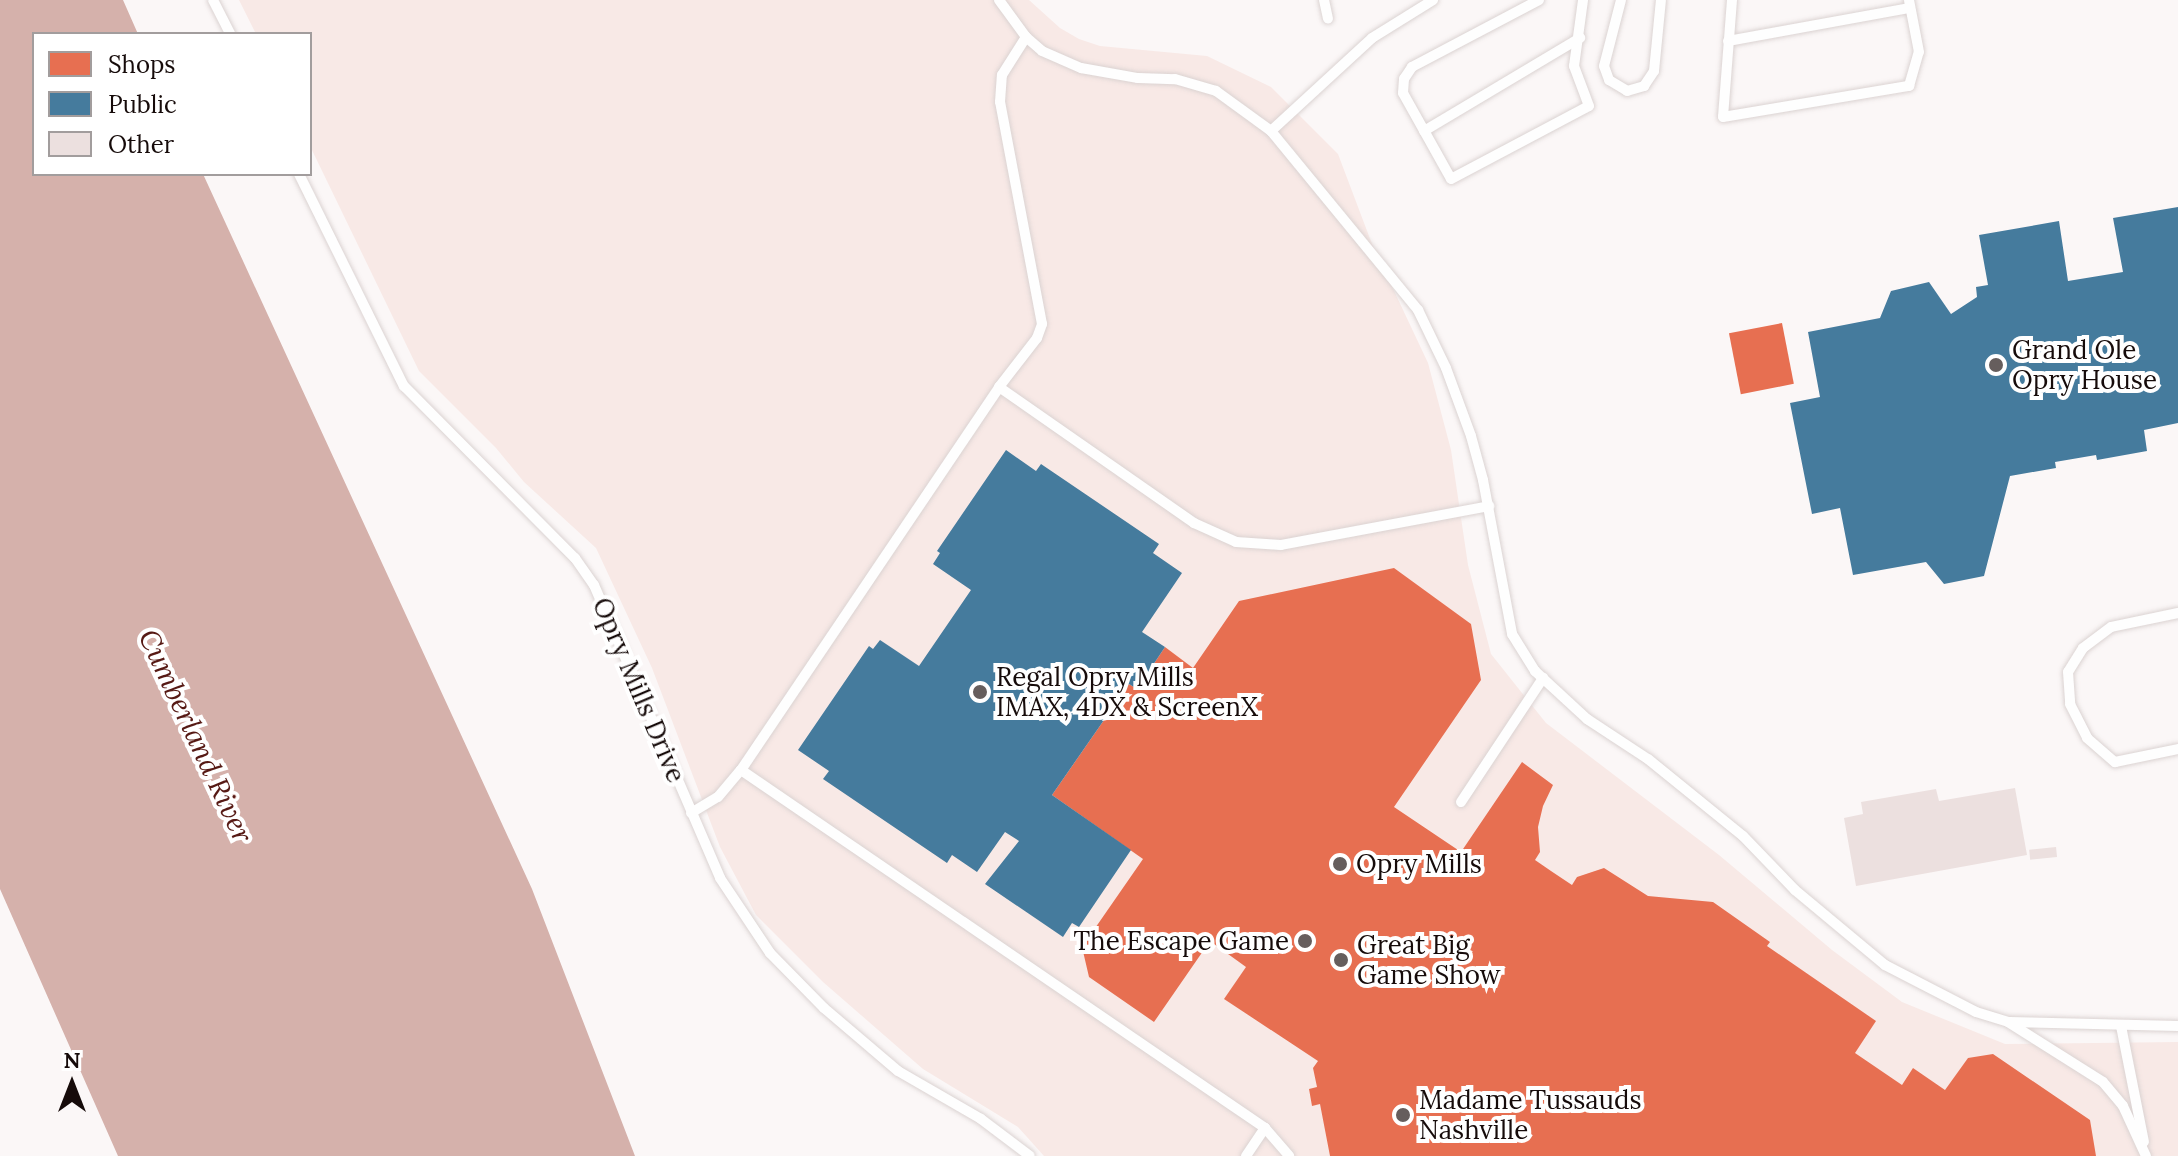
<!DOCTYPE html>
<html>
<head>
<meta charset="utf-8">
<style>
	body { margin:0 }
	#map { position:relative; width:2178px; height:1156px; overflow:hidden; background:#fbf7f7; font-family:Lora,serif }
	div>[style] { position:absolute }
	[style*='--x'] { left:calc(var(--x)*1px); top:calc(var(--y)*1px); width:calc(var(--w)*1px); rotate:calc(var(--a)*1deg) }
	.built>* { inset:0; background:#f8e9e6 }
	.water>* { inset:0; background:#d5b1ab }
	.shops>* { inset:0; background:#e76f51; transform-origin:0 0 }
	.public>* { inset:0; background:#457b9d }
	.building>* { inset:0; background:#ece0df; transform-origin:0 0 }
	.roads { filter:drop-shadow(0 0 2px #dbd3d2) drop-shadow(0 0 2px #dbd3d2) }
	.service>* { height:10px; margin:-5px; padding:0 5px; transform-origin:5px; border-radius:5px; background:#fefefe }
	.dots>* { width:22px; height:22px; translate:-50% -50%; box-sizing:border-box; border:4px solid #fff; border-radius:50% }
	span { translate:-50% -50%; white-space:nowrap; text-align:center; line-height:1.15; -webkit-text-stroke:8px #fff; paint-order:stroke }
	.poi-label { font-size:26px; color:#160b0a }
	.left { translate:0 -50%; text-align:left }
	.right { translate:-100% -50%; text-align:right }
	.street-label { font-size:26px; color:#160b0a }
	.water-label { font-size:28px; color:#561914; font-style:italic }
	.legend { position:absolute; left:32px; top:32px; width:280px; height:144px; box-sizing:border-box; background:#fff; border:2px solid #a29d9d; margin:0; padding:10px 14px; list-style:none; font-size:24px; color:#160b0a }
	.legend li { display:flex; align-items:center; gap:16px; height:40px }
	.legend b { width:40px; border:2px solid #a29d9d }
	.north { position:absolute; left:32px; top:1044px; width:80px; height:80px; -webkit-text-stroke:6px #fff; paint-order:stroke; rotate:0deg; font-size:22px; font-weight:700; line-height:32px; text-align:center; color:#160b0a }
	.north::after { content:''; display:block; margin:auto; width:28px; height:36px; background:#160b0a; clip-path:polygon(50% 0,100% 100%,50% 72%,0 100%) }
</style>
</head>
<body>
<div id="map">
	<div class="built">
		<div style="clip-path:polygon(239px 0,1029px 0,1060px 28px,1079px 39px,1100px 46px,1207px 56px,1271px 87px,1338px 154px,1372px 244px,1428px 363px,1451px 450px,1468px 565px,1491px 654px,1546px 723px,1719px 855px,1832px 950px,1902px 1002px,2005px 1044px,2178px 1042px,2178px 1156px,1044px 1156px,1018px 1127px,923px 1069px,823px 982px,756px 915px,720px 847px,652px 668px,596px 548px,524px 482px,496px 448px,419px 371px,310px 146px,310px 34px,256px 34px)"></div>
	</div>
	<div class="water">
		<div style="clip-path:polygon(0 0,123px 0,138px 34px,34px 34px,34px 174px,203px 174px,532px 889px,635px 1156px,118px 1156px,0 889px)"></div>
	</div>
	<div class="shops">
		<div style="left:1782px;top:323px;width:62px;height:54px;rotate:79deg"></div>
		<div style="clip-path:polygon(1394px 568px,1471px 624px,1481px 680px,1394px 807px,1461px 852px,1522px 762px,1553px 785px,1543px 806px,1538px 827px,1540px 852px,1535px 860px,1551px 871px,1572px 885px,1577px 877px,1604px 868px,1648px 896px,1713px 902px,1770px 942px,1767px 946px,1876px 1021px,1855px 1053px,1902px 1085px,1913px 1068px,1945px 1090px,1968px 1058px,1993px 1054px,2090px 1120px,2096px 1156px,1330px 1156px,1320px 1104px,1312px 1106px,1309px 1089px,1317px 1087px,1313px 1068px,1318px 1061px,1224px 999px,1246px 967px,1210px 941px,1154px 1022px,1089px 977px,1082px 947px,1143px 859px,1052px 795px,1129px 684px,1137px 689px,1165px 647px,1193px 668px,1239px 601px)"></div>
	</div>
	<div class="public">
		<div style="clip-path:polygon(2178px 207px,2178px 423px,2144px 430px,2147px 451px,2097px 460px,2096px 455px,2055px 462px,2056px 468px,2010px 476px,1984px 576px,1944px 584px,1926px 562px,1853px 575px,1840px 508px,1812px 514px,1790px 403px,1820px 397px,1808px 332px,1880px 318px,1891px 291px,1929px 282px,1951px 314px,1977px 297px,1976px 287px,1988px 285px,1979px 235px,2059px 221px,2068px 281px,2123px 272px,2113px 218px)"></div>
		<div style="clip-path:polygon(1006px 450px,1036px 471px,1041px 464px,1159px 544px,1153px 553px,1182px 573px,1142px 632px,1165px 647px,1137px 689px,1129px 684px,1052px 795px,1131px 850px,1079px 927px,1072px 923px,1063px 937px,985px 884px,1019px 841px,1005px 832px,977px 872px,952px 855px,947px 863px,823px 779px,829px 771px,798px 750px,869px 646px,873px 649px,880px 640px,919px 666px,971px 590px,933px 564px,940px 553px,937px 551px)"></div>
	</div>
	<div class="building">
		<div style="clip-path:polygon(2015px 788px,2027px 855px,1856px 886px,1844px 818px,1863px 814px,1861px 802px,1936px 789px,1939px 801px)"></div>
		<div style="left:2056px;top:847px;width:10px;height:27px;rotate:84deg"></div>
	</div>
	<div class="roads">
		<div class="service">
			<div style="--x:213;--y:0;--w:38;--a:63"></div>
			<div style="--x:999;--y:0;--w:46;--a:53.9"></div>
			<div style="--x:1026;--y:37;--w:21;--a:41"></div>
			<div style="--x:1042;--y:51;--w:43;--a:23.6"></div>
			<div style="--x:1081;--y:68;--w:58;--a:10"></div>
			<div style="--x:1138;--y:78;--w:37;--a:2"></div>
			<div style="--x:1175;--y:79;--w:43;--a:16.3"></div>
			<div style="--x:1216;--y:91;--w:68;--a:36"></div>
			<div style="--x:1271;--y:131;--w:232;--a:50.6"></div>
			<div style="--x:1418;--y:310;--w:64;--a:64.2"></div>
			<div style="--x:1446;--y:368;--w:72;--a:69.8"></div>
			<div style="--x:1471;--y:436;--w:46;--a:74.7"></div>
			<div style="--x:1483;--y:480;--w:157;--a:79.3"></div>
			<div style="--x:1512;--y:634;--w:44;--a:58.1"></div>
			<div style="--x:1535;--y:671;--w:71;--a:42.7"></div>
			<div style="--x:1587;--y:719;--w:73;--a:33.3"></div>
			<div style="--x:1648;--y:759;--w:122;--a:39"></div>
			<div style="--x:1743;--y:836;--w:75;--a:46.1"></div>
			<div style="--x:1795;--y:890;--w:117;--a:39.8"></div>
			<div style="--x:1885;--y:965;--w:102;--a:27.3"></div>
			<div style="--x:1976;--y:1012;--w:34;--a:17"></div>
			<div style="--x:2008;--y:1022;--w:112;--a:32.3"></div>
			<div style="--x:2103;--y:1082;--w:31;--a:50"></div>
			<div style="--x:2123;--y:1106;--w:55;--a:65.3"></div>
			<div style="--x:1324;--y:0;--w:19;--a:78"></div>
			<div style="--x:1539;--y:0;--w:144;--a:152.2"></div>
			<div style="--x:1412;--y:67;--w:14;--a:124"></div>
			<div style="--x:1404;--y:79;--w:14;--a:94"></div>
			<div style="--x:1403;--y:93;--w:98;--a:60.8"></div>
			<div style="--x:1451;--y:179;--w:156;--a:-27.9"></div>
			<div style="--x:1589;--y:106;--w:43;--a:-110.6"></div>
			<div style="--x:1574;--y:66;--w:67;--a:-82.2"></div>
			<div style="--x:1621;--y:0;--w:68;--a:104.4"></div>
			<div style="--x:1604;--y:66;--w:15;--a:70"></div>
			<div style="--x:1609;--y:80;--w:21;--a:31"></div>
			<div style="--x:1627;--y:91;--w:18;--a:-16"></div>
			<div style="--x:1644;--y:86;--w:18;--a:-56"></div>
			<div style="--x:1654;--y:71;--w:71;--a:-84.4"></div>
			<div style="--x:1732;--y:0;--w:117;--a:94.4"></div>
			<div style="--x:1723;--y:117;--w:189;--a:-9.5"></div>
			<div style="--x:1909;--y:86;--w:35;--a:-74"></div>
			<div style="--x:1919;--y:52;--w:53;--a:-100.9"></div>
			<div style="--x:1728;--y:41;--w:185;--a:-10.3"></div>
			<div style="--x:1271;--y:131;--w:137;--a:-42.6"></div>
			<div style="--x:1372;--y:38;--w:72;--a:-31.9"></div>
			<div style="--x:1424;--y:131;--w:182;--a:-30.8"></div>
			<div style="--x:299;--y:174;--w:237;--a:63.7"></div>
			<div style="--x:404;--y:386;--w:243;--a:45.2"></div>
			<div style="--x:575;--y:558;--w:33;--a:55"></div>
			<div style="--x:594;--y:585;--w:319;--a:66.7"></div>
			<div style="--x:720;--y:878;--w:90;--a:56.3"></div>
			<div style="--x:770;--y:953;--w:77;--a:45.5"></div>
			<div style="--x:824;--y:1008;--w:97;--a:40.4"></div>
			<div style="--x:898;--y:1071;--w:96;--a:30"></div>
			<div style="--x:981;--y:1119;--w:61;--a:37.1"></div>
			<div style="--x:999;--y:387;--w:62;--a:-52.2"></div>
			<div style="--x:1037;--y:338;--w:15;--a:-70"></div>
			<div style="--x:1042;--y:324;--w:226;--a:-100.7"></div>
			<div style="--x:1000;--y:102;--w:27;--a:-86"></div>
			<div style="--x:1002;--y:75;--w:45;--a:-57.7"></div>
			<div style="--x:2178;--y:613;--w:68;--a:168.2"></div>
			<div style="--x:2111;--y:627;--w:35;--a:143"></div>
			<div style="--x:2083;--y:648;--w:28;--a:122"></div>
			<div style="--x:2068;--y:672;--w:32;--a:86"></div>
			<div style="--x:2070;--y:704;--w:38;--a:63"></div>
			<div style="--x:2087;--y:738;--w:37;--a:41"></div>
			<div style="--x:2115;--y:762;--w:64;--a:-11.7"></div>
			<div style="--x:741;--y:770;--w:635;--a:34.34"></div>
			<div style="--x:1265;--y:1128;--w:37;--a:49"></div>
			<div style="--x:1461;--y:802;--w:149;--a:-56.5"></div>
			<div style="--x:691;--y:813;--w:31;--a:-31"></div>
			<div style="--x:718;--y:797;--w:35;--a:-50"></div>
			<div style="--x:741;--y:770;--w:462;--a:-56"></div>
			<div style="--x:999;--y:387;--w:238;--a:34.9"></div>
			<div style="--x:1194;--y:523;--w:46;--a:24.3"></div>
			<div style="--x:1236;--y:542;--w:45;--a:3.8"></div>
			<div style="--x:1281;--y:545;--w:212;--a:-10.6"></div>
			<div style="--x:2010;--y:1022;--w:168;--a:1.4"></div>
			<div style="--x:2121;--y:1026;--w:118;--a:78.8"></div>
			<div style="--x:1246;--y:1156;--w:34;--a:-56"></div>
		</div>
	</div>
	<div class="dots">
		<div style="left:1996px;top:365px;background:#665e5d"></div>
		<div style="left:980px;top:692px;background:#665e5d"></div>
		<div style="left:1340px;top:864px;background:#665e5d"></div>
		<div style="left:1305px;top:941px;background:#665e5d"></div>
		<div style="left:1341px;top:960px;background:#665e5d"></div>
		<div style="left:1403px;top:1115px;background:#665e5d"></div>
	</div>
	<div class="poi-label">
		<span class="left" style="left:2012px;top:365px">Grand Ole<br>Opry House</span>
		<span class="left" style="left:996px;top:692px">Regal Opry Mills<br>IMAX, 4DX &amp; ScreenX</span>
		<span class="left" style="left:1356px;top:864px">Opry Mills</span>
		<span class="right" style="left:1289px;top:941px">The Escape Game</span>
		<span class="left" style="left:1357px;top:960px">Great Big<br>Game Show</span>
		<span class="left" style="left:1419px;top:1115px">Madame Tussauds<br>Nashville</span>
	</div>
	<div class="street-label">
		<span style="left:639px;top:690px;rotate:67deg">Opry Mills Drive</span>
	</div>
	<div class="water-label">
		<span style="left:196px;top:736px;rotate:65deg">Cumberland River</span>
	</div>
	<ul class="legend">
	<li><b style="height:22px;background:#e76f51"></b>Shops</li>
	<li><b style="height:22px;background:#457b9d"></b>Public</li>
	<li><b style="height:22px;background:#ece0df"></b>Other</li>
	</ul>
	<div class="north">N</div>
</div>
</body>
</html>
